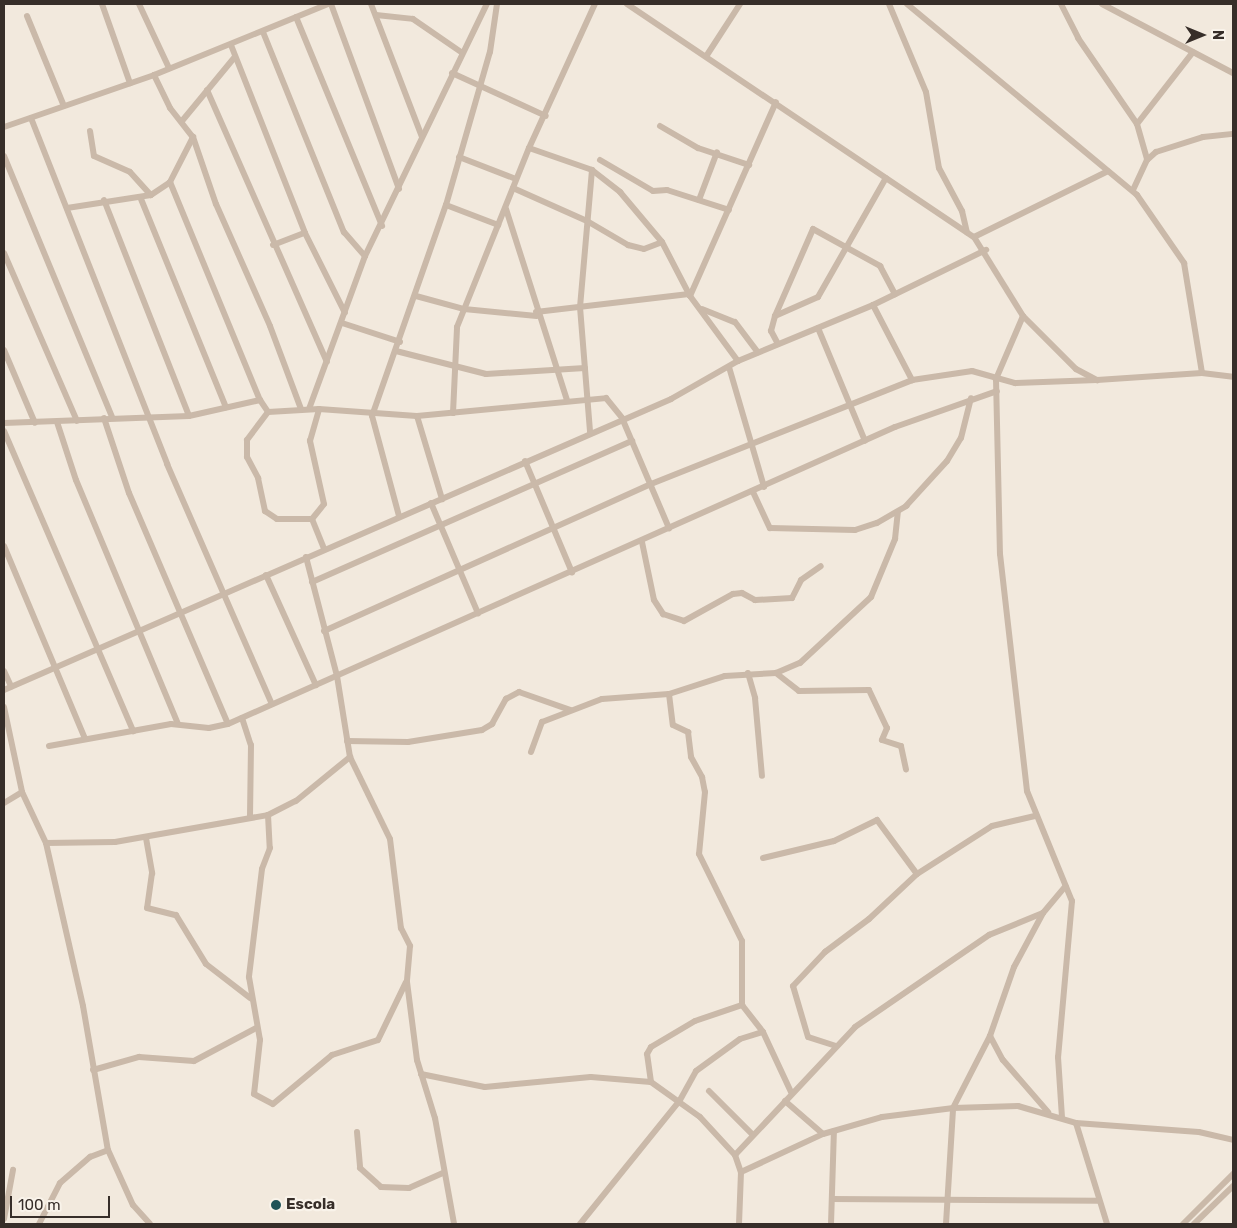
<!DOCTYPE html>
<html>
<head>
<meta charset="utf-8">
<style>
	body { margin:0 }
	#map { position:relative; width:1237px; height:1228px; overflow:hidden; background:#f2e9dd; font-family:Rubik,sans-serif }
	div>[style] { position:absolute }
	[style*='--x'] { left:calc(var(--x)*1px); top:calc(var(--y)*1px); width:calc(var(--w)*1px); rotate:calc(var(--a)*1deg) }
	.minor>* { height:6px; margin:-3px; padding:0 3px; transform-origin:3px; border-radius:3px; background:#cab9a9 }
	.dots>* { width:14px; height:14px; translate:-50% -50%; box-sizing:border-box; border:2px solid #f9f3ea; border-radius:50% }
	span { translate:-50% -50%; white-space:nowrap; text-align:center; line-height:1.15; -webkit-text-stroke:4.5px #f9f3ea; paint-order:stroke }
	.poi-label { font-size:15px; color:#372e29; font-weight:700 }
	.left { translate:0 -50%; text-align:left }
	.frame { position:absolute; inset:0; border:5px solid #372e29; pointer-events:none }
	.north { position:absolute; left:1177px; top:10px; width:50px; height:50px; -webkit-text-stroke:4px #f9f3ea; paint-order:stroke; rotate:90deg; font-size:14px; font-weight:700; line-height:20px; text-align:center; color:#372e29 }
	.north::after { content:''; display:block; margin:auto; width:18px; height:22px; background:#372e29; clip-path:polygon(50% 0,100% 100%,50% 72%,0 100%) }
	.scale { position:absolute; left:10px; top:1196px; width:100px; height:22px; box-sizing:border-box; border:2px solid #372e29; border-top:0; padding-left:6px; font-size:15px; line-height:18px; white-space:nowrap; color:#372e29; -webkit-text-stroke:4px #f9f3ea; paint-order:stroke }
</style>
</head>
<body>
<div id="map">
	<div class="minor">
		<div style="--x:102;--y:4;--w:84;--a:70.5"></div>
		<div style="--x:139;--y:4;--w:71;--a:64.9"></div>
		<div style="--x:331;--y:4;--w:197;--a:69.8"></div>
		<div style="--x:371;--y:4;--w:142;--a:69"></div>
		<div style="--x:627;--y:4;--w:418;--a:33.9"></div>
		<div style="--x:974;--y:237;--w:93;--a:58.2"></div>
		<div style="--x:1023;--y:316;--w:75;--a:45"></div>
		<div style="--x:1076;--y:369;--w:24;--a:28"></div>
		<div style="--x:1097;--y:380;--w:105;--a:-3.8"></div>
		<div style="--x:1202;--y:373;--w:31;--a:7"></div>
		<div style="--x:889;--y:4;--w:95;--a:67.2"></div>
		<div style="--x:926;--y:92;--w:77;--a:80.3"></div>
		<div style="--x:939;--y:168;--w:49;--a:61.9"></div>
		<div style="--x:962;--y:211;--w:22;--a:77"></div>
		<div style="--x:907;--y:4;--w:299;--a:39.7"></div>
		<div style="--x:1137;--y:195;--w:83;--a:55.3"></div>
		<div style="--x:1184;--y:263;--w:111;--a:80.7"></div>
		<div style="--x:1061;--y:4;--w:38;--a:63"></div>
		<div style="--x:1078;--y:38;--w:104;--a:55.5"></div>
		<div style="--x:1137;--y:124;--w:37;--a:74"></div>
		<div style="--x:1102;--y:4;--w:148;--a:27.8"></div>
		<div style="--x:376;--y:15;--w:37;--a:6"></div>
		<div style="--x:413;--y:19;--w:58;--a:34.5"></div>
		<div style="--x:27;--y:16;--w:97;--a:67.7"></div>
		<div style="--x:296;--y:17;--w:226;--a:67.6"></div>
		<div style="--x:263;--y:32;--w:216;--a:68"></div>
		<div style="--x:344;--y:232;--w:32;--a:49"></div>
		<div style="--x:231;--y:45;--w:202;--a:68.5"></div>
		<div style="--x:305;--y:233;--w:89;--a:63.4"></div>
		<div style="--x:707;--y:55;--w:61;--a:-57.1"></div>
		<div style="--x:452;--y:73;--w:103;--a:24.6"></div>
		<div style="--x:154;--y:75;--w:37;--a:64"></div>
		<div style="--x:170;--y:108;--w:37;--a:52"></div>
		<div style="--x:193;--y:137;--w:71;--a:71.1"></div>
		<div style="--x:216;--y:204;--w:133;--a:66.1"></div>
		<div style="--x:270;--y:326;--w:89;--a:69.5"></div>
		<div style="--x:207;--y:90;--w:297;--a:66.2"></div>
		<div style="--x:31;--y:118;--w:372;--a:68.5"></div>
		<div style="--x:167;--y:464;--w:262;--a:66.4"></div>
		<div style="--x:182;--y:121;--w:82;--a:-50.5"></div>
		<div style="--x:1137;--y:124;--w:91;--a:-52.1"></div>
		<div style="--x:660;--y:126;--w:44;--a:30.1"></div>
		<div style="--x:698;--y:148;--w:54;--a:18.4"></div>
		<div style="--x:4;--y:127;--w:159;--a:-19.1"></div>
		<div style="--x:154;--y:75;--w:188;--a:-22.2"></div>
		<div style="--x:90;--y:131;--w:25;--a:81"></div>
		<div style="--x:94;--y:156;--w:39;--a:24"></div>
		<div style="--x:130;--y:172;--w:31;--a:48"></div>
		<div style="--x:529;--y:148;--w:67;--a:19.2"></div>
		<div style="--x:592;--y:170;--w:138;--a:95"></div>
		<div style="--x:580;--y:307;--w:125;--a:85.4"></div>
		<div style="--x:4;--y:156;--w:282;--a:67.5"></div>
		<div style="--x:459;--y:157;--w:61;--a:21.1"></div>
		<div style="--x:600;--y:160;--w:61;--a:30.3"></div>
		<div style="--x:653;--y:191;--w:14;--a:-4"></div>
		<div style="--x:667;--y:190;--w:65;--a:17.9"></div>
		<div style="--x:592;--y:170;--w:36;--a:38"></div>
		<div style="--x:620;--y:192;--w:65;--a:50"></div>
		<div style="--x:662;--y:242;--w:61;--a:62.6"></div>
		<div style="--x:690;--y:296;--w:81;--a:53.6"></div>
		<div style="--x:170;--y:182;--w:236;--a:67.6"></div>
		<div style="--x:513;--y:188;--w:81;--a:24"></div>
		<div style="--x:587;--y:221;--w:48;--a:30.3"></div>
		<div style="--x:628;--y:245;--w:16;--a:14"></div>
		<div style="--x:644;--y:249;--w:19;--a:-21"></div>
		<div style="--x:1133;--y:190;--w:33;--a:-65"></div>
		<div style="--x:1147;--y:160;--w:12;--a:-42"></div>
		<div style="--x:1156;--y:152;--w:49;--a:-17.7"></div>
		<div style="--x:1203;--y:137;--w:30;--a:-6"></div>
		<div style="--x:141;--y:199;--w:225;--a:67.8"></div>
		<div style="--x:104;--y:200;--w:232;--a:68.5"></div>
		<div style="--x:699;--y:200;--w:51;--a:-69.4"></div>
		<div style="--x:446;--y:205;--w:56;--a:21"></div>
		<div style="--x:67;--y:208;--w:85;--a:-8.8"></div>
		<div style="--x:151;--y:195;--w:23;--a:-34"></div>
		<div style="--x:170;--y:182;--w:51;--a:-62.9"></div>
		<div style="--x:506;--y:209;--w:201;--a:72.3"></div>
		<div style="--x:974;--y:237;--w:149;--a:-26.2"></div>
		<div style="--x:273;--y:245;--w:34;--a:-21"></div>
		<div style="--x:4;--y:253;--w:183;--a:66.5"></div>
		<div style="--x:416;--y:296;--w:50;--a:15.2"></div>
		<div style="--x:464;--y:309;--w:73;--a:5.5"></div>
		<div style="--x:690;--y:296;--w:212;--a:-66.1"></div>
		<div style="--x:873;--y:305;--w:85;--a:62.5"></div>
		<div style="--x:702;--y:309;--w:35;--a:22"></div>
		<div style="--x:735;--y:322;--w:38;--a:53"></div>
		<div style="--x:536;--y:312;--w:154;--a:-6.7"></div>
		<div style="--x:775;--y:316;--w:95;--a:-66.4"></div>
		<div style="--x:813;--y:229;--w:77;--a:28.9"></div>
		<div style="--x:880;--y:266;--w:32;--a:62"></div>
		<div style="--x:1023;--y:316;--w:69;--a:113.2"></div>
		<div style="--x:996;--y:379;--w:175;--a:88.7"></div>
		<div style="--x:1000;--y:554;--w:239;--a:83.5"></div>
		<div style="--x:1027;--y:791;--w:119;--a:67.8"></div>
		<div style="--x:1072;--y:901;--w:157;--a:95.1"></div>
		<div style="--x:1058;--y:1057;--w:61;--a:86.2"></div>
		<div style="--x:342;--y:323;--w:61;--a:18.1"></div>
		<div style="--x:818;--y:328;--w:122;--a:67.4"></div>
		<div style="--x:778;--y:344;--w:15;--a:-118"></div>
		<div style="--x:771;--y:331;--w:16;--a:-75"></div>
		<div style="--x:775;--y:316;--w:47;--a:-23.8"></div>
		<div style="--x:818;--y:297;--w:137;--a:-60.3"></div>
		<div style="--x:4;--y:350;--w:79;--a:67"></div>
		<div style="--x:396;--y:351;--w:93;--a:14.3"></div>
		<div style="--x:486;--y:374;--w:99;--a:-3.5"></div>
		<div style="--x:729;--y:367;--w:125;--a:73.7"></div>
		<div style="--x:309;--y:409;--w:163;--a:-69.9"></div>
		<div style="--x:365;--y:256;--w:280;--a:-64.2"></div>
		<div style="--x:268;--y:412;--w:35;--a:127"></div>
		<div style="--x:247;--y:440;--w:17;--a:90"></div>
		<div style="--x:247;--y:457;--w:24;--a:62"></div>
		<div style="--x:258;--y:478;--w:34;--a:78"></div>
		<div style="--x:265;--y:511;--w:14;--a:34"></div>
		<div style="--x:277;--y:519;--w:35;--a:0"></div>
		<div style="--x:312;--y:519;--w:32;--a:68"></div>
		<div style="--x:453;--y:413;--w:86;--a:-87.3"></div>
		<div style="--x:457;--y:327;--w:193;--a:-68.1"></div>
		<div style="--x:529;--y:148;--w:158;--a:-65.4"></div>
		<div style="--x:417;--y:416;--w:87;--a:73.2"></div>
		<div style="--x:104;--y:418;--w:79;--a:71.6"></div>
		<div style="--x:129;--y:493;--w:251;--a:66.8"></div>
		<div style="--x:57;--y:422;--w:61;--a:71.9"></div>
		<div style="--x:76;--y:480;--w:264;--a:67.3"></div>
		<div style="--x:4;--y:423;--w:185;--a:-2.2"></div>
		<div style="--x:189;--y:416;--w:73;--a:-12.7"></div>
		<div style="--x:260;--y:400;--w:14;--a:56"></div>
		<div style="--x:268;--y:412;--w:51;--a:-3.4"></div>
		<div style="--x:319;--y:409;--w:98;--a:4.1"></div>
		<div style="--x:417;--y:416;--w:190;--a:-5.4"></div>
		<div style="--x:606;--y:398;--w:26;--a:51"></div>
		<div style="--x:622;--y:418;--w:120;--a:66.9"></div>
		<div style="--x:4;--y:431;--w:327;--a:66.7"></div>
		<div style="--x:525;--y:461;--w:121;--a:67.1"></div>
		<div style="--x:753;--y:492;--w:40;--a:65"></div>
		<div style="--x:770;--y:528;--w:85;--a:1.3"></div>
		<div style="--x:855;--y:530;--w:23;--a:-18"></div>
		<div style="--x:877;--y:523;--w:34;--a:-30"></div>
		<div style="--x:906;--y:506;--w:61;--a:-47.7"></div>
		<div style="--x:947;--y:461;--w:27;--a:-59"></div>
		<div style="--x:961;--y:438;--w:41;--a:-76"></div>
		<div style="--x:431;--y:503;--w:120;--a:66.9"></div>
		<div style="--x:399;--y:516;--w:104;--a:-105.1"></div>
		<div style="--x:372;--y:416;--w:224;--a:-70.7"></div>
		<div style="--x:446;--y:205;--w:159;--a:-74"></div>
		<div style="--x:490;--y:52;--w:49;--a:-81.7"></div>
		<div style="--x:312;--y:519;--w:19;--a:-51"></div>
		<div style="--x:324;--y:504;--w:65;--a:-102.5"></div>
		<div style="--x:310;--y:441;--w:33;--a:-74"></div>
		<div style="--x:642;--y:542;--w:59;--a:78.3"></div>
		<div style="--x:654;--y:600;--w:17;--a:57"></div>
		<div style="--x:663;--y:614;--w:22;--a:18"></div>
		<div style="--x:684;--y:621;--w:56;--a:-28.9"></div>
		<div style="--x:733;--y:594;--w:9;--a:-6"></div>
		<div style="--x:742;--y:593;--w:15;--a:28"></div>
		<div style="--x:755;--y:600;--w:37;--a:-3"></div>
		<div style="--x:792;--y:598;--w:20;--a:-63"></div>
		<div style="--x:801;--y:580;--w:24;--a:-35"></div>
		<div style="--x:4;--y:546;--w:209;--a:67.2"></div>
		<div style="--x:306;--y:557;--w:123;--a:75.4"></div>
		<div style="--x:337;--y:676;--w:82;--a:80.9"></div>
		<div style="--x:350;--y:757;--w:91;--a:64"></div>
		<div style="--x:390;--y:839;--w:90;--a:83"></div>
		<div style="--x:401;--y:928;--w:20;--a:63"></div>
		<div style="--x:410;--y:946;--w:36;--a:95"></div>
		<div style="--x:407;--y:982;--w:79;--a:82.7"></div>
		<div style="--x:417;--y:1060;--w:61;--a:72.8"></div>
		<div style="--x:435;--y:1118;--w:108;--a:79.8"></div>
		<div style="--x:266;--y:575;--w:121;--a:65.6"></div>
		<div style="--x:312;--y:582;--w:350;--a:-23.8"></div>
		<div style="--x:324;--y:631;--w:359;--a:-24.2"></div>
		<div style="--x:651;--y:484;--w:281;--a:-21.7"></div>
		<div style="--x:912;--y:380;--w:61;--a:-8.5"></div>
		<div style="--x:972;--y:371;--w:45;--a:15.6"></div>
		<div style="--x:1015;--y:383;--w:82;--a:-2.1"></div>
		<div style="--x:4;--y:671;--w:17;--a:65"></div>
		<div style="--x:748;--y:673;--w:26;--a:74"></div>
		<div style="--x:755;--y:698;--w:78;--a:84.9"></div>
		<div style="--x:776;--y:673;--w:29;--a:38"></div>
		<div style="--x:799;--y:691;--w:70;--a:-0.8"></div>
		<div style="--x:869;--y:690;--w:42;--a:64.7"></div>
		<div style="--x:887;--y:728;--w:13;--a:113"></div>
		<div style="--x:882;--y:740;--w:20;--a:18"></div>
		<div style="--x:901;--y:746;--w:24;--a:78"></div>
		<div style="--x:4;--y:690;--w:728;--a:-23.57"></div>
		<div style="--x:671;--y:399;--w:77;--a:-29.6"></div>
		<div style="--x:738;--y:361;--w:146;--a:-22.5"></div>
		<div style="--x:873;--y:305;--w:126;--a:-26"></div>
		<div style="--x:669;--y:694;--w:31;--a:83"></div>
		<div style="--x:673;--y:725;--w:17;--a:25"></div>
		<div style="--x:688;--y:732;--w:25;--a:83"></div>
		<div style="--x:691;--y:757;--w:23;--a:61"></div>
		<div style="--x:702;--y:777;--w:15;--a:79"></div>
		<div style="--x:705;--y:792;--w:62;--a:95.5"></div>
		<div style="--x:699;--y:854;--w:97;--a:63.7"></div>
		<div style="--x:742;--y:941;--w:64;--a:90"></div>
		<div style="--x:742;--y:1005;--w:34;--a:52"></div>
		<div style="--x:763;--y:1032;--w:66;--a:65"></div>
		<div style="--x:4;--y:707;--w:87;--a:78"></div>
		<div style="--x:22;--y:792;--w:56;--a:64.8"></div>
		<div style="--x:46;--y:843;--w:69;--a:-0.8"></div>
		<div style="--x:115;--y:842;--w:155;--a:-10"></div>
		<div style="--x:268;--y:815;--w:31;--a:-27"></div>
		<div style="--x:296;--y:801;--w:70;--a:-39.2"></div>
		<div style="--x:242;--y:718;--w:28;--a:72"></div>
		<div style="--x:251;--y:745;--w:71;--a:90.8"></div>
		<div style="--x:347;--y:741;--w:61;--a:0.9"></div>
		<div style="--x:408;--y:742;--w:75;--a:-9.2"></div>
		<div style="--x:482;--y:730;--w:12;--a:-31"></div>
		<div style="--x:492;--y:724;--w:29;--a:-61"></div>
		<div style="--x:506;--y:699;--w:15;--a:-28"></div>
		<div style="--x:519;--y:692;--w:54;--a:19.4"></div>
		<div style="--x:49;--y:746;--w:124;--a:-10.2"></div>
		<div style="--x:171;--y:724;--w:38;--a:6"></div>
		<div style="--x:209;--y:728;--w:19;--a:-12"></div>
		<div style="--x:228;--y:724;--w:730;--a:-24"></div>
		<div style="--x:895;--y:427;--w:108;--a:-19.4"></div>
		<div style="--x:531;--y:752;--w:32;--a:-70"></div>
		<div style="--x:542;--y:722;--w:64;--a:-21"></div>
		<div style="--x:602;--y:699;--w:67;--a:-4.3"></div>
		<div style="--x:669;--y:694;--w:59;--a:-17.8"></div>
		<div style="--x:725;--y:676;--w:51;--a:-3.4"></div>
		<div style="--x:776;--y:673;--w:26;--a:-23"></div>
		<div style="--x:800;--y:663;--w:97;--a:-42.9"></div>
		<div style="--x:871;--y:597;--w:63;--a:-67.5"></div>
		<div style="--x:895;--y:539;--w:27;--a:-84"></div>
		<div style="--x:4;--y:803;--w:21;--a:-31"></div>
		<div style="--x:268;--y:815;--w:33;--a:87"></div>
		<div style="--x:270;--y:848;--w:22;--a:111"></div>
		<div style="--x:262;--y:869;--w:109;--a:96.9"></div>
		<div style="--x:249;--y:977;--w:64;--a:80.1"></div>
		<div style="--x:260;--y:1040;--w:54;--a:96.3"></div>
		<div style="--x:254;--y:1094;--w:21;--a:28"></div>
		<div style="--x:273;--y:1104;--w:77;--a:-39.7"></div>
		<div style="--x:332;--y:1055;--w:48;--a:-18.1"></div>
		<div style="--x:378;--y:1040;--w:64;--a:-64.2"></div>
		<div style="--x:146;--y:838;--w:36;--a:80"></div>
		<div style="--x:152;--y:873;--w:35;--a:98"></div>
		<div style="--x:147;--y:908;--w:30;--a:14"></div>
		<div style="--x:176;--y:915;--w:57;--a:58.5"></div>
		<div style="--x:206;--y:964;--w:56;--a:37.7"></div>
		<div style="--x:46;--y:843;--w:167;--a:77.2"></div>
		<div style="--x:83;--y:1006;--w:146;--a:80.2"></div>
		<div style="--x:108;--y:1150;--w:60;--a:65.6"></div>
		<div style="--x:133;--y:1205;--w:25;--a:48"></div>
		<div style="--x:763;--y:858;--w:73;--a:-13.5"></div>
		<div style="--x:834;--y:841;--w:48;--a:-26"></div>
		<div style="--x:877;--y:820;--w:67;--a:53.5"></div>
		<div style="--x:1043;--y:913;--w:61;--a:118.2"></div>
		<div style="--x:1014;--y:967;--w:73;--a:109.2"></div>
		<div style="--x:990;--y:1036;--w:27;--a:62"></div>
		<div style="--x:1003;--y:1060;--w:69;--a:49.1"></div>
		<div style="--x:836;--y:1046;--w:29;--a:-162"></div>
		<div style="--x:808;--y:1037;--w:53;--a:-106.4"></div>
		<div style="--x:793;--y:986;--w:47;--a:-46.7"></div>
		<div style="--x:825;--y:952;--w:55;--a:-36.9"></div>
		<div style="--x:869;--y:919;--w:66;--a:-43.2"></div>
		<div style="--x:917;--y:874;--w:89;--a:-32.6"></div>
		<div style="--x:992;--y:826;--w:44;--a:-13.1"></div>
		<div style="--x:93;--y:1070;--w:48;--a:-15.8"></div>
		<div style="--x:139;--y:1057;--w:55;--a:4.2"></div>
		<div style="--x:194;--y:1061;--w:70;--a:-28"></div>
		<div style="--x:421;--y:1074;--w:65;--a:11.5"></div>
		<div style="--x:485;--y:1087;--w:106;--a:-5.4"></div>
		<div style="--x:591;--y:1077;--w:60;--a:4.8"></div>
		<div style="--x:651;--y:1082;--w:60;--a:35.5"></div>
		<div style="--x:700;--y:1117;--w:52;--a:47.4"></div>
		<div style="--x:735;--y:1155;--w:18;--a:71"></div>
		<div style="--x:651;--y:1082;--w:28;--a:-98"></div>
		<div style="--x:647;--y:1054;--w:8;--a:-60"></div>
		<div style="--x:651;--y:1047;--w:51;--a:-30.6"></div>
		<div style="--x:695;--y:1021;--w:50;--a:-18.8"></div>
		<div style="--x:709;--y:1091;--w:62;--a:45"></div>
		<div style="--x:785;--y:1101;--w:50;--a:41"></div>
		<div style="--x:1076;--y:1123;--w:106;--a:72.9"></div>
		<div style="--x:357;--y:1132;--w:36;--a:85"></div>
		<div style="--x:360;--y:1168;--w:28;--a:42"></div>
		<div style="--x:381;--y:1187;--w:28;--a:2"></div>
		<div style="--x:409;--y:1188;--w:37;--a:-24"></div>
		<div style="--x:735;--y:1155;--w:175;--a:-46.8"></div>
		<div style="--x:855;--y:1027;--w:163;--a:-34.5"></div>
		<div style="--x:989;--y:935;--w:58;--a:-22.2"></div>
		<div style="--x:1043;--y:913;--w:35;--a:-50"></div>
		<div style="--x:832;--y:1199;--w:267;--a:0.4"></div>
		<div style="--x:4;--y:1219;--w:50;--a:-79.6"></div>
		<div style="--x:39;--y:1224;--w:46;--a:-62.9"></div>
		<div style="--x:60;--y:1183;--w:40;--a:-41"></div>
		<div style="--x:90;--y:1157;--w:19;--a:-21"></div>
		<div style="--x:580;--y:1224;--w:159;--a:-51.1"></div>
		<div style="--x:680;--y:1100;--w:33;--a:-61"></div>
		<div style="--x:696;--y:1071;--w:54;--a:-36"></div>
		<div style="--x:740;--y:1039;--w:24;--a:-17"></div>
		<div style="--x:739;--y:1224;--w:52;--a:-87.8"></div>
		<div style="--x:741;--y:1172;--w:90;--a:-24.9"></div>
		<div style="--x:823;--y:1134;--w:61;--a:-16.1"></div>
		<div style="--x:882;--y:1117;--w:72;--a:-7.2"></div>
		<div style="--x:953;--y:1108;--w:65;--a:-1.8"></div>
		<div style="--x:1018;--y:1106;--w:60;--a:16.3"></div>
		<div style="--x:1076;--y:1123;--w:123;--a:4.2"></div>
		<div style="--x:1199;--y:1132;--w:35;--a:13"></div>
		<div style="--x:831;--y:1224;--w:93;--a:-88.2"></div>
		<div style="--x:946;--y:1224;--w:116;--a:-86.5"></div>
		<div style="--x:953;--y:1108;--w:81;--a:-62.8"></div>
		<div style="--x:1183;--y:1224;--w:71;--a:-45"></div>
		<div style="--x:1194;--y:1224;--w:54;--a:-44.3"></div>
	</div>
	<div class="dots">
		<div style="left:276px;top:1205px;background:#1f5358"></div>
	</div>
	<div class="poi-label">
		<span class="left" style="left:286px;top:1205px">Escola</span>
	</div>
	<div class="frame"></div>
	<div class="north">N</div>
	<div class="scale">100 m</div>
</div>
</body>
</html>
